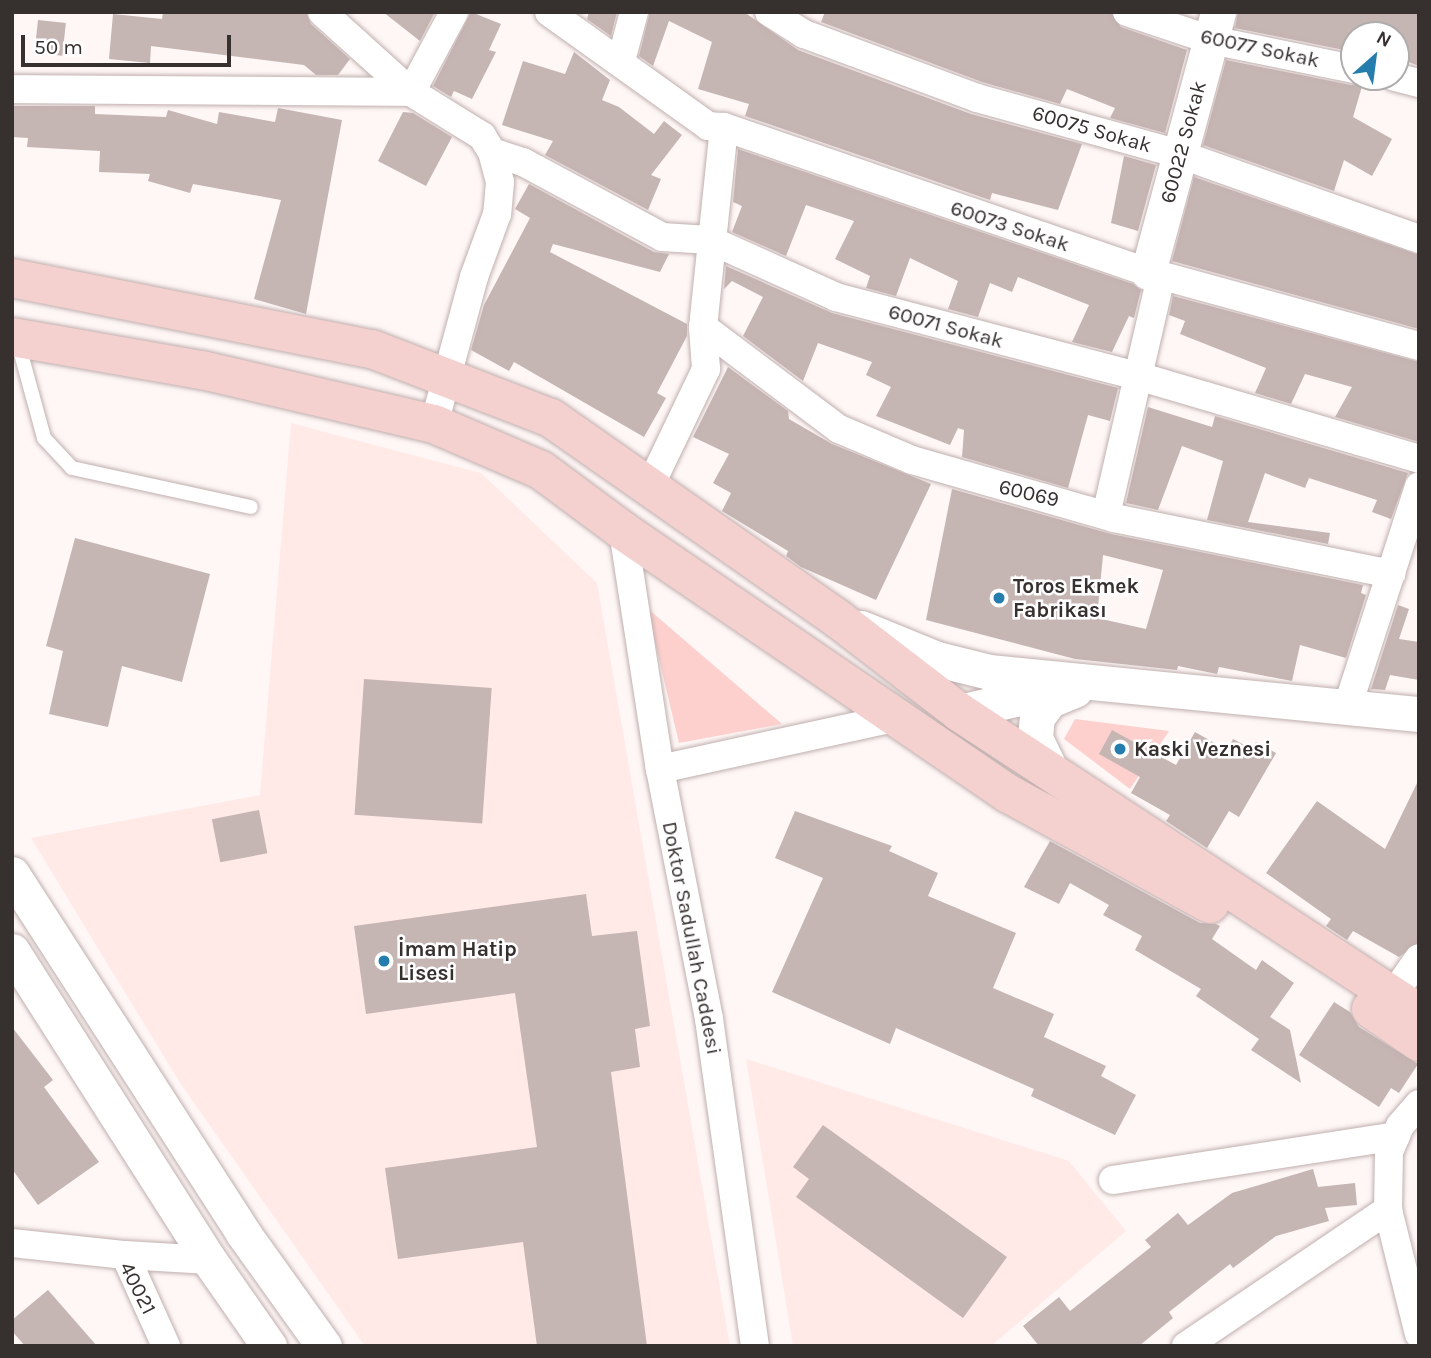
<!DOCTYPE html>
<html>
<head>
<meta charset="utf-8">
<style>
	body { margin:0 }
	#map { position:relative; width:1431px; height:1358px; overflow:hidden; background:#fef7f6; font-family:Karla,sans-serif }
	div>[style] { position:absolute }
	[style*='--x'] { left:calc(var(--x)*1px); top:calc(var(--y)*1px); width:calc(var(--w)*1px); rotate:calc(var(--a)*1deg) }
	.built>* { inset:0; background:#ffeae8 }
	.green>* { inset:0; background:#fdd0ce }
	.building>* { inset:0; background:#c5b5b3; transform-origin:0 0 }
	.roads { filter:drop-shadow(0 0 2px #c0afae) drop-shadow(0 0 2px #c0afae) }
	.service>* { height:14px; margin:-7px; padding:0 7px; transform-origin:7px; border-radius:7px; background:#fff }
	.minor>* { height:28px; margin:-14px; padding:0 14px; transform-origin:14px; border-radius:14px; background:#fff }
	.tertiary>* { height:35px; margin:-17.5px; padding:0 17.5px; transform-origin:17.5px; border-radius:17.5px; background:#fff }
	.secondary>* { height:38px; margin:-19px; padding:0 19px; transform-origin:19px; border-radius:19px; background:#f4d0cf }
	.dots>* { width:19px; height:19px; translate:-50% -50%; box-sizing:border-box; border:4px solid #fff; border-radius:50% }
	span { translate:-50% -50%; white-space:nowrap; text-align:center; line-height:1.15; -webkit-text-stroke:5px #fff; paint-order:stroke }
	.street-label { font-size:21px; color:#36302f }
	.poi-label { font-size:21px; color:#36302f; font-weight:700 }
	.left { translate:0 -50%; text-align:left }
	.frame { position:absolute; inset:0; border:14px solid #36302f; pointer-events:none }
	.north { position:absolute; left:1340px; top:21px; width:70px; height:70px; box-sizing:border-box; background:#fff; border:2px solid #afacac; border-radius:50%; rotate:28deg; font-size:19px; font-weight:700; line-height:28px; text-align:center; color:#36302f }
	.north::after { content:''; display:block; margin:auto; width:24px; height:32px; background:#247dac; clip-path:polygon(50% 0,100% 100%,50% 72%,0 100%) }
	.scale { position:absolute; left:21px; top:35px; width:210px; height:32px; box-sizing:border-box; border:4px solid #36302f; border-top:0; padding-left:9px; font-size:21px; line-height:24px; white-space:nowrap; color:#36302f; -webkit-text-stroke:5px #fff; paint-order:stroke }
</style>
</head>
<body>
<div id="map">
	<div class="built">
		<div style="clip-path:polygon(291px 423px,481px 473px,597px 583px,730px 1346px,365px 1346px,180px 1083px,31px 838px,260px 795px)"></div>
		<div style="clip-path:polygon(746px 1059px,1069px 1161px,1126px 1231px,991px 1346px,793px 1346px)"></div>
	</div>
	<div class="green">
		<div style="clip-path:polygon(647px 608px,782px 724px,679px 743px)"></div>
		<div style="clip-path:polygon(1075px 719px,1169px 731px,1130px 789px,1064px 739px)"></div>
	</div>
	<div class="building">
		<div style="clip-path:polygon(163px 12px,306px 12px,311px 24px,350px 59px,338px 75px,316px 75px,304px 65px,151px 46px,150px 63px,109px 59px,113px 14px,162px 19px)"></div>
		<div style="clip-path:polygon(383px 12px,435px 12px,420px 41px)"></div>
		<div style="clip-path:polygon(471px 12px,501px 24px,489px 50px,496px 52px,472px 99px,454px 91px,451px 97px,433px 86px)"></div>
		<div style="clip-path:polygon(589px 12px,617px 12px,611px 36px,587px 19px)"></div>
		<div style="clip-path:polygon(650px 12px,744px 12px,798px 50px,971px 114px,1082px 144px,1058px 210px,992px 193px,990px 200px,745px 116px,749px 104px,698px 89px,712px 42px,669px 21px,653px 66px,639px 56px)"></div>
		<div style="clip-path:polygon(825px 12px,1111px 12px,1121px 27px,1187px 50px,1165px 133px,1110px 118px,1115px 108px,1067px 89px,1060px 104px,982px 82px,821px 22px)"></div>
		<div style="clip-path:polygon(1238px 12px,1419px 12px,1419px 66px,1396px 57px,1396px 35px,1354px 35px,1354px 52px,1235px 28px)"></div>
		<div style="left:38px;top:20px;width:28px;height:33px;rotate:6deg"></div>
		<div style="clip-path:polygon(574px 52px,610px 80px,602px 100px,619px 107px,654px 134px,664px 121px,682px 135px,651px 175px,661px 179px,648px 210px,545px 155px,553px 141px,502px 125px,523px 61px,565px 74px)"></div>
		<div style="clip-path:polygon(1226px 60px,1351px 85px,1363px 83px,1353px 117px,1392px 139px,1372px 176px,1344px 160px,1334px 191px,1203px 145px)"></div>
		<div style="clip-path:polygon(12px 106px,95px 106px,95px 114px,166px 117px,168px 110px,217px 124px,219px 112px,275px 122px,278px 108px,342px 120px,306px 314px,254px 299px,281px 200px,193px 184px,190px 193px,148px 181px,150px 174px,99px 172px,100px 151px,27px 147px,28px 138px,12px 137px)"></div>
		<div style="clip-path:polygon(403px 112px,413px 113px,452px 137px,426px 186px,378px 161px)"></div>
		<div style="clip-path:polygon(738px 149px,1133px 284px,1141px 290px,1134px 318px,1129px 316px,1112px 352px,1072px 342px,1089px 305px,1018px 277px,1012px 292px,990px 283px,978px 317px,948px 309px,958px 281px,910px 258px,896px 296px,866px 288px,870px 276px,835px 259px,854px 221px,806px 205px,786px 256px,732px 232px,742px 206px,733px 202px)"></div>
		<div style="clip-path:polygon(1124px 156px,1156px 165px,1138px 231px,1111px 223px)"></div>
		<div style="clip-path:polygon(1194px 177px,1419px 255px,1419px 329px,1172px 261px)"></div>
		<div style="clip-path:polygon(529px 184px,654px 252px,669px 254px,660px 272px,553px 244px,550px 252px,687px 324px,687px 336px,657px 393px,666px 398px,644px 437px,514px 362px,509px 371px,471px 350px,484px 305px,530px 218px,515px 209px)"></div>
		<div style="clip-path:polygon(726px 266px,832px 313px,1118px 388px,1110px 421px,1088px 415px,1068px 488px,962px 457px,964px 430px,958px 428px,950px 445px,876px 416px,891px 387px,866px 375px,872px 362px,818px 343px,803px 381px,743px 336px,763px 297px,732px 281px,724px 289px)"></div>
		<div style="clip-path:polygon(1173px 296px,1419px 362px,1419px 442px,1335px 417px,1352px 387px,1305px 374px,1291px 404px,1255px 393px,1266px 368px,1180px 334px,1185px 321px,1169px 315px)"></div>
		<div style="clip-path:polygon(728px 367px,788px 411px,789px 419px,832px 444px,931px 484px,876px 600px,801px 567px,786px 556px,788px 551px,722px 511px,731px 493px,713px 483px,729px 454px,693px 437px)"></div>
		<div style="clip-path:polygon(1148px 407px,1212px 427px,1215px 416px,1408px 473px,1391px 519px,1372px 512px,1377px 500px,1309px 478px,1305px 488px,1265px 473px,1248px 522px,1330px 533px,1328px 544px,1207px 520px,1223px 461px,1182px 446px,1158px 510px,1126px 503px)"></div>
		<div style="clip-path:polygon(evenodd,952px 489px,1111px 534px,1363px 585px,1361px 593px,1366px 595px,1346px 658px,1300px 645px,1292px 681px,1219px 667px,1217px 674px,1178px 666px,1177px 670px,1075px 659px,926px 620px,952px 489px,1103px 555px,1163px 570px,1146px 629px,1097px 618px,1103px 555px)"></div>
		<div style="clip-path:polygon(75px 538px,210px 574px,182px 682px,122px 666px,108px 727px,49px 714px,63px 651px,46px 646px)"></div>
		<div style="clip-path:polygon(1398px 605px,1409px 609px,1399px 639px,1419px 642px,1419px 680px,1390px 675px,1385px 690px,1371px 689px)"></div>
		<div style="left:364px;top:679px;width:128px;height:136px;rotate:4deg"></div>
		<div style="clip-path:polygon(1112px 730px,1176px 765px,1195px 732px,1227px 750px,1233px 739px,1252px 749px,1256px 742px,1276px 753px,1239px 817px,1229px 811px,1207px 848px,1166px 821px,1170px 815px,1131px 793px,1140px 777px,1099px 754px)"></div>
		<div style="clip-path:polygon(1419px 779px,1419px 942px,1399px 957px,1353px 931px,1347px 940px,1326px 926px,1331px 919px,1266px 873px,1317px 801px,1385px 849px)"></div>
		<div style="left:259px;top:810px;width:44px;height:48px;rotate:79deg"></div>
		<div style="clip-path:polygon(795px 811px,892px 846px,889px 851px,938px 873px,928px 896px,1016px 933px,993px 988px,1054px 1014px,1044px 1037px,1106px 1066px,1101px 1076px,1136px 1095px,1115px 1135px,1031px 1096px,1034px 1089px,896px 1028px,890px 1044px,772px 992px,823px 878px,775px 858px)"></div>
		<div style="clip-path:polygon(1050px 841px,1200px 923px,1216px 924px,1220px 926px,1212px 939px,1256px 970px,1262px 960px,1294px 983px,1270px 1017px,1290px 1030px,1301px 1083px,1251px 1050px,1259px 1039px,1196px 996px,1201px 989px,1135px 950px,1142px 936px,1103px 915px,1109px 905px,1070px 883px,1059px 904px,1024px 887px)"></div>
		<div style="clip-path:polygon(586px 894px,592px 936px,637px 931px,650px 1026px,635px 1029px,640px 1067px,611px 1072px,647px 1346px,537px 1346px,523px 1242px,398px 1259px,385px 1168px,537px 1147px,515px 993px,366px 1014px,354px 926px)"></div>
		<div style="clip-path:polygon(1334px 1002px,1350px 1012px,1359px 1027px,1418px 1064px,1399px 1093px,1391px 1088px,1379px 1107px,1299px 1055px)"></div>
		<div style="clip-path:polygon(12px 1027px,53px 1080px,44px 1087px,99px 1162px,38px 1205px,12px 1169px)"></div>
		<div style="clip-path:polygon(823px 1125px,1007px 1257px,963px 1318px,796px 1197px,809px 1179px,793px 1167px)"></div>
		<div style="clip-path:polygon(1313px 1169px,1318px 1187px,1355px 1183px,1357px 1205px,1325px 1208px,1329px 1221px,1276px 1236px,1233px 1268px,1230px 1264px,1169px 1312px,1173px 1318px,1139px 1346px,1039px 1346px,1023px 1326px,1059px 1297px,1070px 1311px,1151px 1247px,1145px 1240px,1178px 1213px,1188px 1225px,1232px 1193px)"></div>
		<div style="clip-path:polygon(48px 1290px,97px 1346px,25px 1346px,12px 1331px,12px 1320px)"></div>
	</div>
	<div class="roads">
		<div class="service">
			<div style="--x:17;--y:339;--w:103;--a:74.7"></div>
			<div style="--x:44;--y:438;--w:41;--a:47"></div>
			<div style="--x:72;--y:468;--w:183;--a:12.3"></div>
		</div>
		<div class="minor">
			<div style="--x:322;--y:12;--w:120;--a:42"></div>
			<div style="--x:411;--y:92;--w:84;--a:31.8"></div>
			<div style="--x:482;--y:136;--w:19;--a:58"></div>
			<div style="--x:492;--y:152;--w:31;--a:75"></div>
			<div style="--x:500;--y:182;--w:32;--a:95"></div>
			<div style="--x:497;--y:214;--w:67;--a:110.1"></div>
			<div style="--x:474;--y:277;--w:152;--a:105.2"></div>
			<div style="--x:549;--y:12;--w:196;--a:35.6"></div>
			<div style="--x:708;--y:126;--w:16;--a:4"></div>
			<div style="--x:724;--y:127;--w:448;--a:18.9"></div>
			<div style="--x:1148;--y:272;--w:281;--a:15.3"></div>
			<div style="--x:769;--y:12;--w:41;--a:32.2"></div>
			<div style="--x:804;--y:34;--w:184;--a:20.3"></div>
			<div style="--x:977;--y:98;--w:210;--a:15.5"></div>
			<div style="--x:1179;--y:154;--w:255;--a:19.5"></div>
			<div style="--x:1127;--y:12;--w:89;--a:18.4"></div>
			<div style="--x:1211;--y:40;--w:146;--a:11.5"></div>
			<div style="--x:621;--y:61;--w:51;--a:-75.1"></div>
			<div style="--x:1395;--y:77;--w:25;--a:14"></div>
			<div style="--x:12;--y:89;--w:399;--a:0.4"></div>
			<div style="--x:411;--y:92;--w:91;--a:-61.7"></div>
			<div style="--x:492;--y:152;--w:33;--a:18"></div>
			<div style="--x:523;--y:162;--w:158;--a:28.3"></div>
			<div style="--x:662;--y:237;--w:48;--a:3.6"></div>
			<div style="--x:710;--y:240;--w:138;--a:24.3"></div>
			<div style="--x:836;--y:297;--w:315;--a:14.7"></div>
			<div style="--x:1141;--y:377;--w:290;--a:16.4"></div>
			<div style="--x:703;--y:327;--w:170;--a:36.9"></div>
			<div style="--x:839;--y:429;--w:79;--a:23"></div>
			<div style="--x:912;--y:460;--w:210;--a:16"></div>
			<div style="--x:1114;--y:518;--w:283;--a:11.4"></div>
			<div style="--x:650;--y:486;--w:130;--a:-64.4"></div>
			<div style="--x:706;--y:369;--w:42;--a:-94.1"></div>
			<div style="--x:703;--y:327;--w:201;--a:-84"></div>
			<div style="--x:1106;--y:515;--w:245;--a:-77"></div>
			<div style="--x:623;--y:531;--w:241;--a:81.2"></div>
			<div style="--x:660;--y:769;--w:255;--a:78.9"></div>
			<div style="--x:709;--y:1019;--w:330;--a:82"></div>
			<div style="--x:1348;--y:705;--w:230;--a:-72"></div>
			<div style="--x:660;--y:769;--w:239;--a:-12.3"></div>
			<div style="--x:1393;--y:995;--w:45;--a:-54.9"></div>
			<div style="--x:1419;--y:1104;--w:29;--a:131"></div>
			<div style="--x:1400;--y:1126;--w:28;--a:113"></div>
			<div style="--x:1389;--y:1152;--w:58;--a:91"></div>
			<div style="--x:1388;--y:1210;--w:128;--a:76"></div>
			<div style="--x:1113;--y:1180;--w:286;--a:-8.8"></div>
			<div style="--x:12;--y:1243;--w:114;--a:6.1"></div>
			<div style="--x:125;--y:1255;--w:100;--a:65.7"></div>
			<div style="--x:125;--y:1255;--w:84;--a:3.4"></div>
			<div style="--x:1186;--y:1346;--w:244;--a:-34"></div>
		</div>
		<div class="tertiary">
			<div style="--x:1148;--y:272;--w:269;--a:-74.9"></div>
			<div style="--x:861;--y:628;--w:82;--a:22.2"></div>
			<div style="--x:937;--y:659;--w:54;--a:14"></div>
			<div style="--x:989;--y:672;--w:432;--a:5.6"></div>
			<div style="--x:959;--y:712;--w:98;--a:-13"></div>
			<div style="--x:1051;--y:771;--w:37;--a:-116"></div>
			<div style="--x:1035;--y:738;--w:21;--a:-85"></div>
			<div style="--x:1037;--y:717;--w:21;--a:-53"></div>
			<div style="--x:1050;--y:700;--w:27;--a:-22"></div>
			<div style="--x:12;--y:874;--w:427;--a:57.2"></div>
			<div style="--x:243;--y:1233;--w:139;--a:54.4"></div>
			<div style="--x:12;--y:951;--w:366;--a:57.5"></div>
			<div style="--x:209;--y:1260;--w:105;--a:55.1"></div>
		</div>
		<div class="secondary">
			<div style="--x:12;--y:278;--w:367;--a:11.2"></div>
			<div style="--x:372;--y:349;--w:192;--a:21.1"></div>
			<div style="--x:551;--y:418;--w:350;--a:35"></div>
			<div style="--x:838;--y:619;--w:153;--a:37.5"></div>
			<div style="--x:959;--y:712;--w:550;--a:33.2"></div>
			<div style="--x:12;--y:337;--w:193;--a:9.9"></div>
			<div style="--x:202;--y:370;--w:238;--a:13.1"></div>
			<div style="--x:434;--y:424;--w:116;--a:23.3"></div>
			<div style="--x:541;--y:470;--w:102;--a:36.6"></div>
			<div style="--x:623;--y:531;--w:467;--a:34.3"></div>
			<div style="--x:1009;--y:794;--w:229;--a:28.7"></div>
			<div style="--x:1371;--y:1009;--w:58;--a:34.5"></div>
		</div>
	</div>
	<div class="dots">
		<div style="left:999px;top:598px;background:#247dac"></div>
		<div style="left:1120px;top:749px;background:#247dac"></div>
		<div style="left:384px;top:961px;background:#247dac"></div>
	</div>
	<div class="street-label">
		<span style="left:1260px;top:48px;rotate:12deg">60077 Sokak</span>
		<span style="left:1092px;top:129px;rotate:16deg">60075 Sokak</span>
		<span style="left:1183px;top:142px;rotate:-75deg">60022 Sokak</span>
		<span style="left:1010px;top:226px;rotate:18deg">60073 Sokak</span>
		<span style="left:946px;top:326px;rotate:15deg">60071 Sokak</span>
		<span style="left:1029px;top:493px;rotate:13deg">60069</span>
		<span style="left:692px;top:938px;rotate:79deg">Doktor Sadullah Caddesi</span>
		<span style="left:138px;top:1288px;rotate:63deg">40021</span>
	</div>
	<div class="poi-label">
		<span class="left" style="left:1013px;top:598px">Toros Ekmek<br>Fabrikası</span>
		<span class="left" style="left:1134px;top:749px">Kaski Veznesi</span>
		<span class="left" style="left:398px;top:961px">İmam Hatip<br>Lisesi</span>
	</div>
	<div class="frame"></div>
	<div class="north">N</div>
	<div class="scale">50 m</div>
</div>
</body>
</html>
